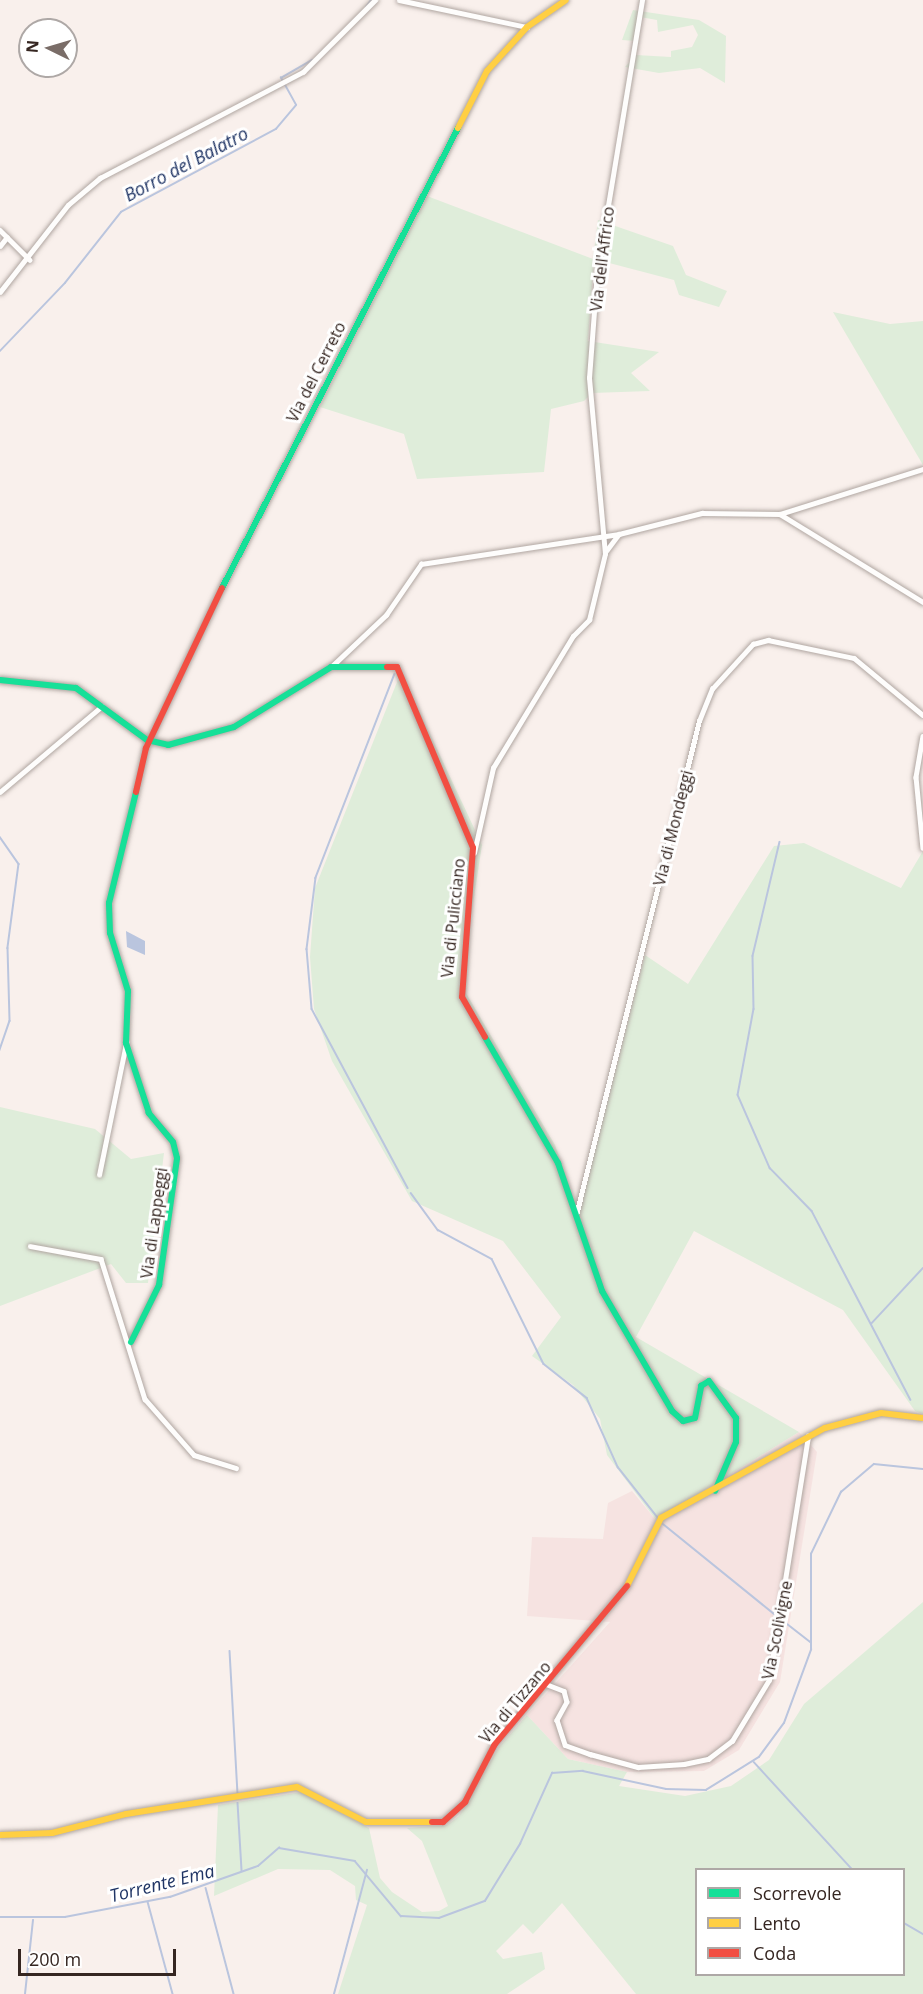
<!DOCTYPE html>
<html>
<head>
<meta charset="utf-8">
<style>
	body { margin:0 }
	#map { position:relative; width:923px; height:1994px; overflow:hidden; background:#f9f0ec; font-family:"Open Sans",sans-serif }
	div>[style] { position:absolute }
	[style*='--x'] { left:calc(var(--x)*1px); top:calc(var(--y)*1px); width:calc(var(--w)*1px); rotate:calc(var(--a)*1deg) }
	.industrial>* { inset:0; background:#f6e3e1 }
	.green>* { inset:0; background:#dfedda }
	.water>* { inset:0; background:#bac5de }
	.stream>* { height:1.5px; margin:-0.75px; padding:0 0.75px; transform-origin:0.75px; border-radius:0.75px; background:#bac5de }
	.roads { filter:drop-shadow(0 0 2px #b0a6a1) drop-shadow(0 0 2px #b0a6a1) }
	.street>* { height:4.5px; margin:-2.25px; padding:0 2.25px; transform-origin:2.25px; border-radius:2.25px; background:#fefdfc }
	.fast>* { height:6px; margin:-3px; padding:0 3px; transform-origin:3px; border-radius:3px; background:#16e098 }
	.slow>* { height:6px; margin:-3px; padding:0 3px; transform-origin:3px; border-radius:3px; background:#ffcf43 }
	.jam>* { height:6px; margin:-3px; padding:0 3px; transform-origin:3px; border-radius:3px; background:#f24e42 }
	span { translate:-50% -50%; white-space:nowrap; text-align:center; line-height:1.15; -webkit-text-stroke:6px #fff; paint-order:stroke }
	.street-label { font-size:16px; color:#352621 }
	.water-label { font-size:18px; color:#203565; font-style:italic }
	.legend { position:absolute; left:695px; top:1868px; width:210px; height:108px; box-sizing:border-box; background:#fff; border:2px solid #aea8a6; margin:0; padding:8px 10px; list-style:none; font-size:18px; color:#352621 }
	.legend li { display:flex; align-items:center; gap:12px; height:30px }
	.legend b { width:30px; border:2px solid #aea8a6 }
	.north { position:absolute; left:18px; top:18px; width:60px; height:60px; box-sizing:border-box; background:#fff; border:2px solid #aea8a6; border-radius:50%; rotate:275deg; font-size:16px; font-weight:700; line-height:24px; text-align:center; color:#352621 }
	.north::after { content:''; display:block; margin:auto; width:21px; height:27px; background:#7a6d68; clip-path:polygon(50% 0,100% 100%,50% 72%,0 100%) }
	.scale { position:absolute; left:18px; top:1949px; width:158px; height:27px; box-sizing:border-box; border:3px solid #352621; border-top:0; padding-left:8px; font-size:18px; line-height:21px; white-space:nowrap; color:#352621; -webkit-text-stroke:4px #fff; paint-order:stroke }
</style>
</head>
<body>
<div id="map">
	<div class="industrial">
		<div style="clip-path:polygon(799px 1432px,817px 1452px,780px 1682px,739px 1750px,704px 1771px,627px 1772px,568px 1759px,527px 1715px,610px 1622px,527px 1616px,532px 1537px,603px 1539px,608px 1503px,632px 1491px,656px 1520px)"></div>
	</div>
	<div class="green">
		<div style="clip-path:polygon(633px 10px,699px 20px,726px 36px,725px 83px,700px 68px,659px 73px,625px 67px,636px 55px,671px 57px,671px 51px,692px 47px,698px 35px,693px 25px,658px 32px,657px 20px,640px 17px,635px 41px,622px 40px)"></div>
		<div style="clip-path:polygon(427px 196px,593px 259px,598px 220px,673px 246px,686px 275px,727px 291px,719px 307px,679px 295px,674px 280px,594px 259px,588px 341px,659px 352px,631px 373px,650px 391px,592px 393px,584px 401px,551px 409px,544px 472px,417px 479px,404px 434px,320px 407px)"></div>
		<div style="clip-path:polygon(833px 312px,890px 324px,923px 321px,923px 465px)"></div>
		<div style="clip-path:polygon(401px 672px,482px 845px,469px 930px,466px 993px,555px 1145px,579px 1213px,645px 955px,688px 984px,774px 846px,804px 843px,901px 888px,923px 851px,923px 1414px,915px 1411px,843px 1310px,694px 1231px,636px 1337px,799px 1432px,656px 1520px,607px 1455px,600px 1419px,573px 1385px,532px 1356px,561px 1317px,503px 1241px,412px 1201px,332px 1061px,314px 1009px,310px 957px,315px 888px)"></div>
		<div style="clip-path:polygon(0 1107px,95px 1129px,131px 1159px,164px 1153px,148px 1283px,126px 1283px,111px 1264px,0 1306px)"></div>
		<div style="clip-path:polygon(evenodd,923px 1602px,923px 1994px,636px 1994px,562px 1903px,533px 1934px,523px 1924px,496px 1951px,503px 1959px,542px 1952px,545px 1969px,507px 1994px,338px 1994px,367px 1905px,356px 1900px,355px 1886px,330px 1870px,278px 1869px,214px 1896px,218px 1805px,302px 1792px,369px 1828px,380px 1878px,392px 1892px,422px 1912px,439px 1911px,448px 1906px,422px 1841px,407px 1828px,447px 1825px,459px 1816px,499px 1747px,527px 1715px,568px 1759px,627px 1772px,619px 1786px,685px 1796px,731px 1786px,769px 1760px,804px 1704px,923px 1602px,696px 1870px,904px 1870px,904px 1974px,696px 1974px,696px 1870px)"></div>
	</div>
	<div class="water">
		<div style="clip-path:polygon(126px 931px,145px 941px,145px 955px,127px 947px)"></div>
	</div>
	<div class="stream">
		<div style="--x:366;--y:7;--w:9;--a:-54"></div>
		<div style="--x:0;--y:351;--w:94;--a:-46.3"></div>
		<div style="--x:65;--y:283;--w:90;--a:-51.7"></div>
		<div style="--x:121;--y:212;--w:176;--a:-28.2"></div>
		<div style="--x:276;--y:129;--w:31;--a:-50"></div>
		<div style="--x:296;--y:105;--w:31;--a:-119"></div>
		<div style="--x:281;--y:78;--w:36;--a:-30"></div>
		<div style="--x:395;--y:674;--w:219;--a:111.2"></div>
		<div style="--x:316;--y:878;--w:72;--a:97.2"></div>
		<div style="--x:307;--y:949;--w:60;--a:85.2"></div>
		<div style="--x:312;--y:1009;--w:203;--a:61.8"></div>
		<div style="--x:0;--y:837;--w:33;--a:55"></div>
		<div style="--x:19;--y:864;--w:85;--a:97.5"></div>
		<div style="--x:8;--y:948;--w:73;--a:88.4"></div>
		<div style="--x:10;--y:1021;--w:31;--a:109"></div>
		<div style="--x:780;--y:842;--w:117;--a:103.3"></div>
		<div style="--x:753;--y:956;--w:53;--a:88.9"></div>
		<div style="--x:754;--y:1009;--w:87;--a:100.5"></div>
		<div style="--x:738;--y:1095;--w:80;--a:66.3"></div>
		<div style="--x:770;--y:1168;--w:60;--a:45.7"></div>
		<div style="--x:812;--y:1211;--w:213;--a:62.4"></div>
		<div style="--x:411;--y:1193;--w:46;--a:53.9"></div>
		<div style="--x:438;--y:1230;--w:61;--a:28.2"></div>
		<div style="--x:492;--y:1259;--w:117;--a:63.7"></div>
		<div style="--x:544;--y:1364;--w:55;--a:38.3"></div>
		<div style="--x:587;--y:1398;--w:76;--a:65.8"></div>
		<div style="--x:618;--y:1467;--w:66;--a:51.7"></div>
		<div style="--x:871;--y:1324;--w:76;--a:-47.1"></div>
		<div style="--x:662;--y:1523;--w:148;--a:39"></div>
		<div style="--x:781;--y:1619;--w:37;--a:38"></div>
		<div style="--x:230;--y:1651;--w:142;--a:86.8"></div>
		<div style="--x:754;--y:1762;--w:147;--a:47.5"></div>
		<div style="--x:238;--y:1803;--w:68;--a:86.6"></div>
		<div style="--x:206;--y:1888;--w:110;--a:75.2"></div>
		<div style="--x:148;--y:1902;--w:95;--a:74.8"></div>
		<div style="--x:0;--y:1917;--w:65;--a:0"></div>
		<div style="--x:65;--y:1917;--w:107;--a:-10.8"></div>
		<div style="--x:170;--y:1897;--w:93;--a:-19.4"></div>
		<div style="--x:258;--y:1866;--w:28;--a:-41"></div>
		<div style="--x:279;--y:1848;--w:77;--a:9.7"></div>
		<div style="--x:355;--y:1861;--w:72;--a:50.1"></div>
		<div style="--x:401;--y:1916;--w:38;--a:3"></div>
		<div style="--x:439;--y:1918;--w:49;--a:-20.3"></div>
		<div style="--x:485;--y:1901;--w:67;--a:-58.4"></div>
		<div style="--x:520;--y:1844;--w:78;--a:-65.7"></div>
		<div style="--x:552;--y:1773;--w:31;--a:-4"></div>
		<div style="--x:583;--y:1771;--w:85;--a:12.2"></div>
		<div style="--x:666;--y:1789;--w:40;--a:1.4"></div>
		<div style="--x:706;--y:1790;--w:62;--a:-31.9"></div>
		<div style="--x:759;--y:1757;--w:42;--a:-53.7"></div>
		<div style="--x:784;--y:1723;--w:78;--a:-69.7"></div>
		<div style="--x:811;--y:1650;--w:96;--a:-90"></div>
		<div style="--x:811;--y:1554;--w:69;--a:-64.2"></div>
		<div style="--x:841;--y:1492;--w:43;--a:-40.3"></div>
		<div style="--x:874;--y:1464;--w:49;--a:5.8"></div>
		<div style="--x:904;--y:1923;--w:22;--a:30"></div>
		<div style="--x:25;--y:1994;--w:74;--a:-83.8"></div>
		<div style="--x:334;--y:1994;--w:128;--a:-75.1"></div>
	</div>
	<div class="roads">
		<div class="street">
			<div style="--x:399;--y:0;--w:131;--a:11.9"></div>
			<div style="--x:0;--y:230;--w:42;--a:45"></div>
			<div style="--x:0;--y:246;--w:11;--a:-52"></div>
			<div style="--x:0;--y:292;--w:110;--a:-52"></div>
			<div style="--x:68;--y:205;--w:42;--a:-40.2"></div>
			<div style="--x:100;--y:178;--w:229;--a:-27.6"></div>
			<div style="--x:303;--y:72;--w:102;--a:-45"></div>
			<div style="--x:780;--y:514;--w:150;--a:-17.5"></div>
			<div style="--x:606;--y:551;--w:21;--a:-53"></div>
			<div style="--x:331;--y:667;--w:76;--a:-43.4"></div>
			<div style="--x:386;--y:615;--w:62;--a:-55.5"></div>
			<div style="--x:421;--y:564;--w:200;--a:-8.6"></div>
			<div style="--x:619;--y:534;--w:86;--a:-14.2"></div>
			<div style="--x:702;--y:513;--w:78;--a:0.7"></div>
			<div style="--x:780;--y:514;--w:168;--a:31.6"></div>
			<div style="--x:923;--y:736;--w:42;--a:99.7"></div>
			<div style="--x:916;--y:777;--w:71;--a:84.4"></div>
			<div style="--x:0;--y:792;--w:133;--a:-40.1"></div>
			<div style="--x:474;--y:853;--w:87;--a:-77.4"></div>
			<div style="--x:493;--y:768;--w:154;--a:-58.8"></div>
			<div style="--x:573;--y:636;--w:23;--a:-45"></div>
			<div style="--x:589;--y:620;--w:68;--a:-76.4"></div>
			<div style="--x:605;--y:554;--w:177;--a:-95.2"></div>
			<div style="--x:589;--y:378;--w:106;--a:-85.7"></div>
			<div style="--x:597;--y:272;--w:276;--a:-80.6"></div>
			<div style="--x:99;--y:1175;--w:135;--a:-78.4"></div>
			<div style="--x:576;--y:1215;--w:509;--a:-76.02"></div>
			<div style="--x:699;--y:721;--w:35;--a:-68"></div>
			<div style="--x:712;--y:689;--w:61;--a:-47.7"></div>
			<div style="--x:753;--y:644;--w:16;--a:-15"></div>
			<div style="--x:768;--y:640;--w:88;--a:11.8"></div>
			<div style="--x:854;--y:658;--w:89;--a:39.6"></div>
			<div style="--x:30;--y:1246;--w:72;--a:10.4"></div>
			<div style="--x:101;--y:1259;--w:147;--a:72.6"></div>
			<div style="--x:145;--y:1399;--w:74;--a:48.8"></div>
			<div style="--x:194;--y:1455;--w:44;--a:17.2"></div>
			<div style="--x:546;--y:1684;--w:19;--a:21"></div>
			<div style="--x:564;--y:1691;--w:11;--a:75"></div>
			<div style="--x:567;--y:1702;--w:21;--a:119"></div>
			<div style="--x:557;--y:1720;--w:26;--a:72"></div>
			<div style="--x:565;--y:1745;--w:27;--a:20"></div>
			<div style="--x:590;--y:1754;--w:50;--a:15.2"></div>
			<div style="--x:638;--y:1767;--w:46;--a:-3.7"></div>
			<div style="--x:684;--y:1764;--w:25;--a:-12"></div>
			<div style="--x:708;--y:1759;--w:30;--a:-37"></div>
			<div style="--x:732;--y:1741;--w:71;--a:-58.8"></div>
			<div style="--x:769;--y:1680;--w:247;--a:-80.9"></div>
		</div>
		<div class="fast">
			<div style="--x:222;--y:588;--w:517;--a:-62.84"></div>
			<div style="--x:0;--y:680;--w:76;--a:6"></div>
			<div style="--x:76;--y:688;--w:88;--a:36.2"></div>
			<div style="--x:147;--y:740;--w:22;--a:13"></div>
			<div style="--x:168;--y:745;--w:68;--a:-15.3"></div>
			<div style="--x:234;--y:727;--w:114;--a:-31.7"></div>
			<div style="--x:331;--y:667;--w:56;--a:0"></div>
			<div style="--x:485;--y:1037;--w:146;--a:59.9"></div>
			<div style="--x:558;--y:1163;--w:135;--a:71"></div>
			<div style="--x:602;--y:1291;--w:139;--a:59.7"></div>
			<div style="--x:672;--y:1411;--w:15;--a:42"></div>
			<div style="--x:683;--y:1421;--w:12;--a:-14"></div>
			<div style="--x:695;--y:1418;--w:33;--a:-79"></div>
			<div style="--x:701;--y:1386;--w:9;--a:-32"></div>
			<div style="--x:709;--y:1381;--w:46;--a:53.9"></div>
			<div style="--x:736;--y:1418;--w:24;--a:90"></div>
			<div style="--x:736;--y:1442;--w:53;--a:113.2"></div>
			<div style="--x:131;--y:1342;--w:64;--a:-63.8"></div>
			<div style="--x:159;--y:1285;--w:128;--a:-81.9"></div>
			<div style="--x:177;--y:1158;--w:16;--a:-104"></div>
			<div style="--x:173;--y:1142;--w:38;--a:-130"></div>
			<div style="--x:149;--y:1113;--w:74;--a:-108.2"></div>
			<div style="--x:126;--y:1043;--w:52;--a:-87.8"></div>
			<div style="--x:128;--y:991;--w:61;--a:-107.2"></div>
			<div style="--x:110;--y:933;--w:30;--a:-92"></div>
			<div style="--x:109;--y:903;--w:114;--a:-76.3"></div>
		</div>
		<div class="slow">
			<div style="--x:458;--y:128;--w:64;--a:-63"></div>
			<div style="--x:487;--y:71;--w:59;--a:-47.7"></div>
			<div style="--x:527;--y:27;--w:47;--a:-34.7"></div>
			<div style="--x:627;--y:1586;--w:76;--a:-63.4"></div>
			<div style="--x:661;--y:1518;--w:187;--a:-28.8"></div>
			<div style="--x:825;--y:1428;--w:58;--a:-15"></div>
			<div style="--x:881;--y:1413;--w:42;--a:6.8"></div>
			<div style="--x:0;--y:1835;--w:52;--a:-2.2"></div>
			<div style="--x:52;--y:1833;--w:76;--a:-14.4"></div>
			<div style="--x:126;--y:1814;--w:173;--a:-9"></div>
			<div style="--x:297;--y:1787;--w:77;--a:26.9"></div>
			<div style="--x:366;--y:1822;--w:66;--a:0"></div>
		</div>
		<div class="jam">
			<div style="--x:387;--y:667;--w:10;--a:0"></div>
			<div style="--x:397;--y:667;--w:196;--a:67.2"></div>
			<div style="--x:473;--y:848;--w:149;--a:94.2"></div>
			<div style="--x:462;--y:997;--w:46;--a:60.1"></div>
			<div style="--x:136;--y:792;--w:45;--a:-77.2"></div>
			<div style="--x:146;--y:748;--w:177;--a:-64.6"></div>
			<div style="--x:432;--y:1822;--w:11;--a:0"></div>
			<div style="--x:443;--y:1822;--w:30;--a:-42"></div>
			<div style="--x:465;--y:1802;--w:65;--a:-62.7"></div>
			<div style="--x:495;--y:1744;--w:206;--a:-50.1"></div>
		</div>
	</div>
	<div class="street-label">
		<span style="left:602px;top:259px;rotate:-83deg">Via dell'Affrico</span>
		<span style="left:316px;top:372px;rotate:-63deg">Via del Cerreto</span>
		<span style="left:673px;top:828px;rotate:-76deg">Via di Mondeggi</span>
		<span style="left:453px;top:918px;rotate:-84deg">Via di Pulicciano</span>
		<span style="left:154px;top:1223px;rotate:-82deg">Via di Lappeggi</span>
		<span style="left:777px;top:1630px;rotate:-79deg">Via Scolivigne</span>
		<span style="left:515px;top:1702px;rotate:-50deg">Via di Tizzano</span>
	</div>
	<div class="water-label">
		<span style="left:186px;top:164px;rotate:-28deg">Borro del Balatro</span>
		<span style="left:162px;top:1883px;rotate:-14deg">Torrente Ema</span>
	</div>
	<ul class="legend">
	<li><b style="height:8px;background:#16e098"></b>Scorrevole</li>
	<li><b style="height:8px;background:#ffcf43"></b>Lento</li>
	<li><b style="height:8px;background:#f24e42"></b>Coda</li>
	</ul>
	<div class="north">N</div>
	<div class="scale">200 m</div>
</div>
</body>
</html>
